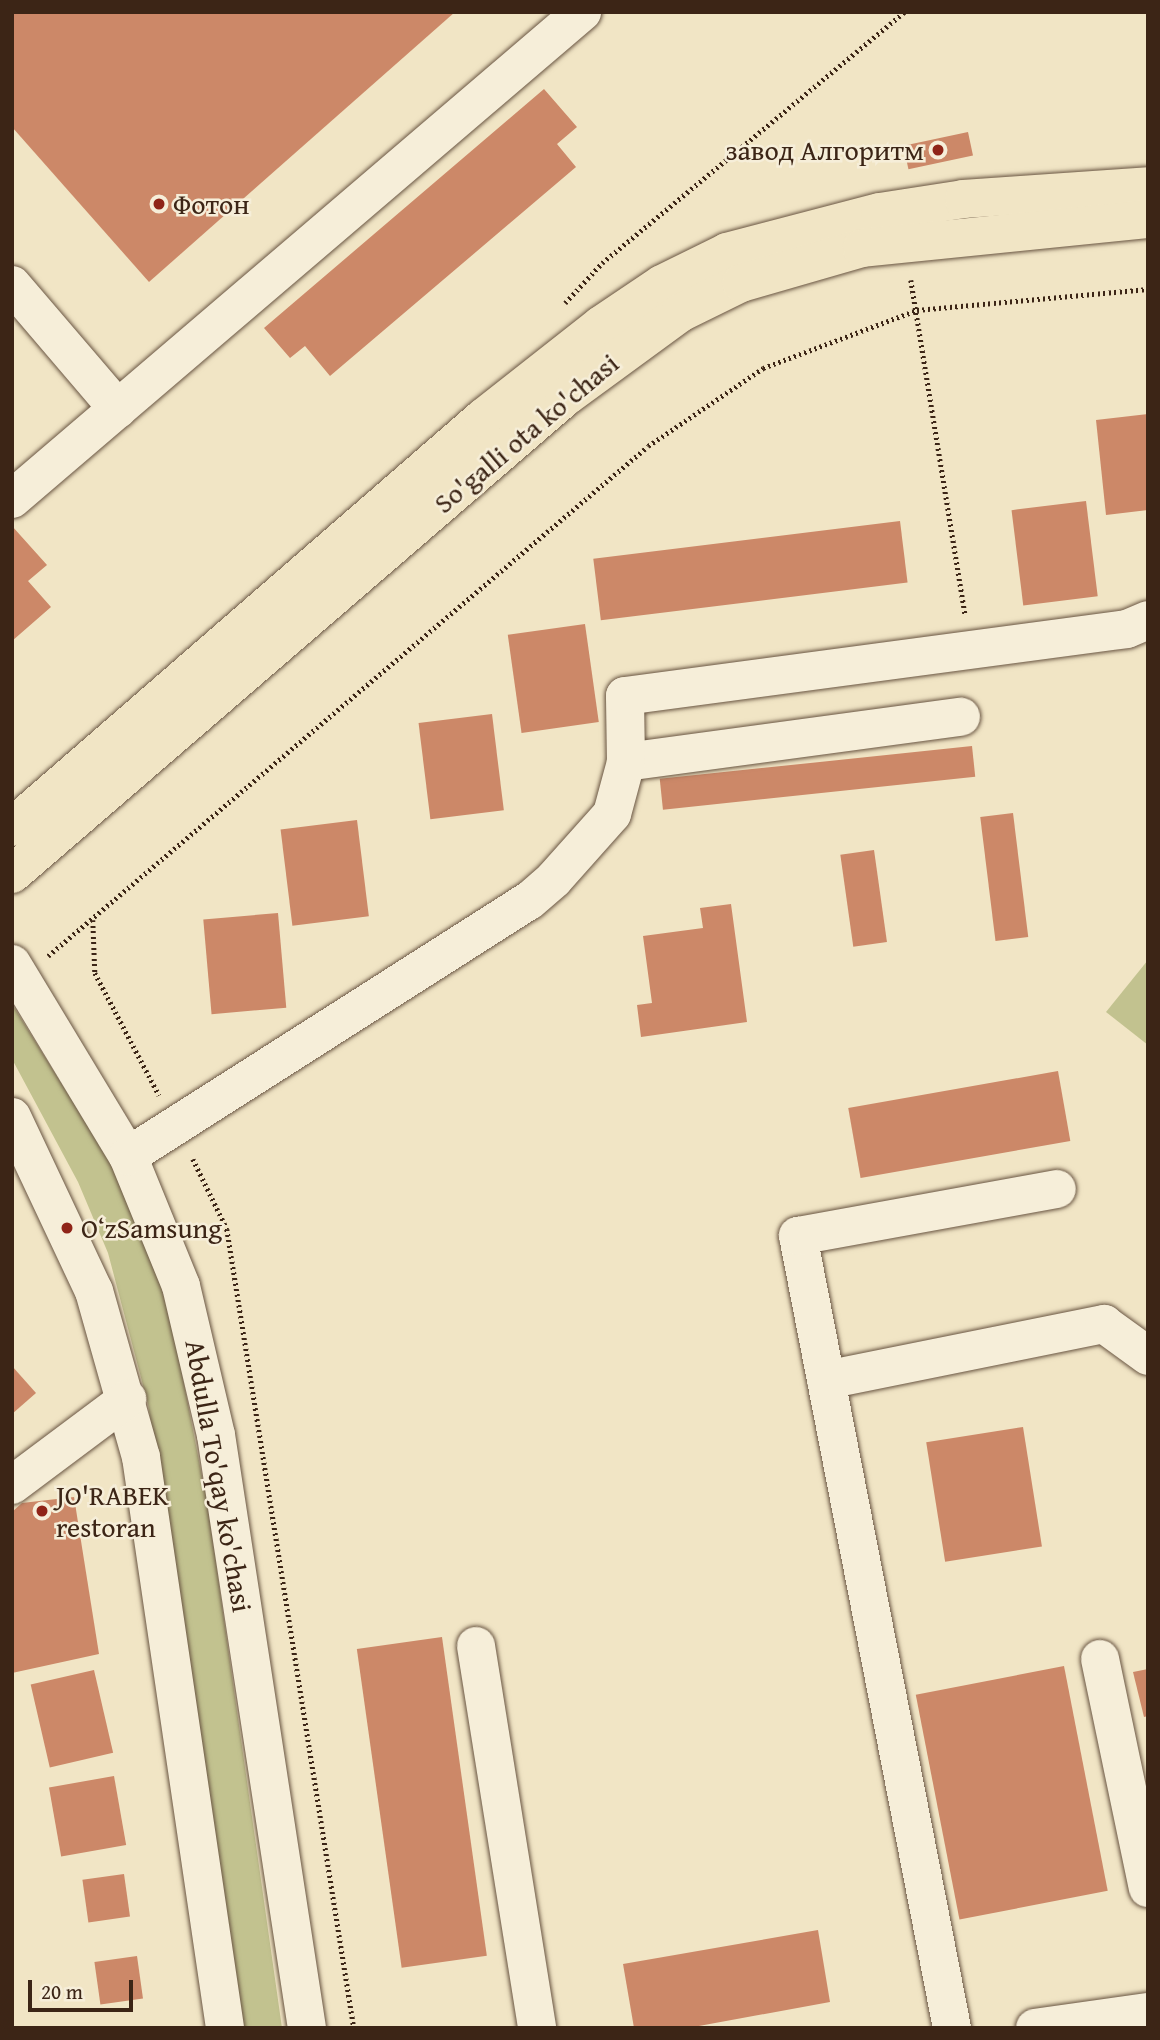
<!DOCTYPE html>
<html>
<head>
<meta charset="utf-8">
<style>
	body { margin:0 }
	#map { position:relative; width:1160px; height:2040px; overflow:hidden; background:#f1e5c5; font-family:"Gentium Book Plus",serif }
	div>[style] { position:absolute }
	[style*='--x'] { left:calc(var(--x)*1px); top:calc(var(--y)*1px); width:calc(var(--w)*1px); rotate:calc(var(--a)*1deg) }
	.green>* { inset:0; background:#c2c28f }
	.building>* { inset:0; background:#cc8868; transform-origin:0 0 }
	.path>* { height:4.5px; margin-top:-2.25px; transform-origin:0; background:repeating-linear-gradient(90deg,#3c2516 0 2px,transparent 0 5.5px) }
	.roads { filter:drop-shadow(0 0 2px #695542) drop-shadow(0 0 2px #695542) }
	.minor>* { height:38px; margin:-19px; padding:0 19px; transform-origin:19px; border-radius:19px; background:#f6eed9 }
	.major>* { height:38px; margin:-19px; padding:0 19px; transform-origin:19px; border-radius:19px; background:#f1e5c5 }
	.dots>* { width:19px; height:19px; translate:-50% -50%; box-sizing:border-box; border:4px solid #f6eed9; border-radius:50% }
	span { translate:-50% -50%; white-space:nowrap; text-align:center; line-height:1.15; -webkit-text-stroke:5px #f6eed9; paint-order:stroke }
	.poi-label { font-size:28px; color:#3c2516 }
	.right { translate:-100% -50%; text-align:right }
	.left { translate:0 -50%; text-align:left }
	.street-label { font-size:28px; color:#3c2516 }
	.frame { position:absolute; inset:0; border:14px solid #3c2516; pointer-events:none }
	.scale { position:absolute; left:28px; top:1980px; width:105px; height:32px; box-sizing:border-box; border:4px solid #3c2516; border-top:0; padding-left:9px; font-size:21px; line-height:24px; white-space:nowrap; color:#3c2516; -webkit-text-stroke:5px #f6eed9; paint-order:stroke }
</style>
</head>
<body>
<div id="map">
	<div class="green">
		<div style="clip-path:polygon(1148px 960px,1148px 1045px,1106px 1012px)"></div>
		<div style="clip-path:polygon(12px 1004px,109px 1160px,157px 1271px,177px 1348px,208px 1507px,282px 2028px,243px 2028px,148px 1404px,108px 1253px,78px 1182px,12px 1059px)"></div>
	</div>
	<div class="building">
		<div style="clip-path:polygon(12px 12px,455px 12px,149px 282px,12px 127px)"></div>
		<div style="clip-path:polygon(544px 89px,577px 127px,557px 144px,576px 167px,330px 376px,305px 346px,290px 358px,264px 328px)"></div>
		<div style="left:968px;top:132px;width:24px;height:66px;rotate:78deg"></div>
		<div style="clip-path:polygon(1148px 414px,1148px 510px,1106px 515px,1096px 420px)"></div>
		<div style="left:1086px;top:501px;width:96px;height:75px;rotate:83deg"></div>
		<div style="left:900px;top:521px;width:62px;height:309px;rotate:83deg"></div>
		<div style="clip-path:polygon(12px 526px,47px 565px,28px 581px,51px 607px,12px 641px)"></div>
		<div style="left:585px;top:624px;width:99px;height:78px;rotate:82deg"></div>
		<div style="left:492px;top:714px;width:97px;height:74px;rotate:83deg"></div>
		<div style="left:972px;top:746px;width:31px;height:314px;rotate:84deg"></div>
		<div style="left:1013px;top:813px;width:125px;height:33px;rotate:83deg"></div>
		<div style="left:357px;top:820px;width:97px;height:77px;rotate:83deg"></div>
		<div style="left:874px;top:850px;width:93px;height:34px;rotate:82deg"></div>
		<div style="clip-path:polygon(731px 904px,747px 1022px,641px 1037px,637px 1005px,652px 1003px,643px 936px,703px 928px,700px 908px)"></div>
		<div style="left:278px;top:913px;width:95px;height:75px;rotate:85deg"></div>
		<div style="left:1058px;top:1071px;width:71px;height:213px;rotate:80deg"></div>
		<div style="clip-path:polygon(12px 1366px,36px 1393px,12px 1414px)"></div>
		<div style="left:1023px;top:1427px;width:121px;height:98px;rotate:81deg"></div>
		<div style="clip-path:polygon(74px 1497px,99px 1654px,12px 1673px,12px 1512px,22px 1503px)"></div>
		<div style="left:442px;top:1637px;width:322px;height:86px;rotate:82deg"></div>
		<div style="left:1064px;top:1666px;width:229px;height:151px;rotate:79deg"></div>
		<div style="clip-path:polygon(1148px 1669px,1148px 1716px,1144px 1717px,1133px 1672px)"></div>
		<div style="left:94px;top:1670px;width:85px;height:65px;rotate:77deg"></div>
		<div style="left:114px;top:1776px;width:70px;height:66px;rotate:80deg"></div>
		<div style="left:124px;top:1874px;width:43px;height:42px;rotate:82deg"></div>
		<div style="clip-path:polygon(818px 1930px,830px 2002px,688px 2028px,634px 2028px,623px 1964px)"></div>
		<div style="left:137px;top:1956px;width:43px;height:43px;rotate:82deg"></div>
	</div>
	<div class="path">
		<div style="--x:911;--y:280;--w:338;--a:80.8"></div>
		<div style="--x:565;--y:303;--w:54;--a:-47.2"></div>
		<div style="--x:602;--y:263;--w:393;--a:-39.7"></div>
		<div style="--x:93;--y:920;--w:53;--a:87.8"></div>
		<div style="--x:95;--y:973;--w:138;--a:62.3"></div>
		<div style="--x:48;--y:956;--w:787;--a:-40.36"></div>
		<div style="--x:648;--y:446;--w:139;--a:-34.1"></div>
		<div style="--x:763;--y:368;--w:165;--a:-20.6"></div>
		<div style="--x:917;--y:310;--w:232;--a:-5.2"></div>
		<div style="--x:193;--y:1159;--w:78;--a:64.1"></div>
		<div style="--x:227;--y:1229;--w:809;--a:80.97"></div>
	</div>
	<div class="roads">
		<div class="minor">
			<div style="--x:12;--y:285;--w:163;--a:49.5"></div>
			<div style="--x:12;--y:499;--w:750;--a:-40.51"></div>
			<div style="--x:626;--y:762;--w:338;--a:-7.7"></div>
			<div style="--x:12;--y:964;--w:224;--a:58.9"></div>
			<div style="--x:128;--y:1156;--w:140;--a:67.8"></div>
			<div style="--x:181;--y:1286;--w:153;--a:76.8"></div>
			<div style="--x:216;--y:1435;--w:600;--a:81.28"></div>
			<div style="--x:12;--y:1117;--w:192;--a:64.8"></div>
			<div style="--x:94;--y:1291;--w:173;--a:74.2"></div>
			<div style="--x:141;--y:1457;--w:577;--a:81.63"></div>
			<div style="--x:128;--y:1156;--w:475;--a:-32.5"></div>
			<div style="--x:529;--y:901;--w:33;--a:-41"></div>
			<div style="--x:554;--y:879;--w:87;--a:-48.3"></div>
			<div style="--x:612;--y:814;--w:54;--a:-74.9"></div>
			<div style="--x:626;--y:762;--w:66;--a:-90.9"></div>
			<div style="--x:625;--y:696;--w:506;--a:-7.6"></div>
			<div style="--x:1127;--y:629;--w:23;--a:-23"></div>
			<div style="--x:826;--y:1380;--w:284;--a:-11.4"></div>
			<div style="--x:1104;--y:1324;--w:54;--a:36"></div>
			<div style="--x:12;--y:1485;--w:144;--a:-36.8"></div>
			<div style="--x:476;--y:1646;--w:387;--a:80.9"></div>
			<div style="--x:1100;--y:1659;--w:234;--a:78.2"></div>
			<div style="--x:952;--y:2028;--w:807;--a:-101"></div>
			<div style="--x:798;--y:1236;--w:263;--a:-10.3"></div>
			<div style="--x:1035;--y:2028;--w:114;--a:-8.1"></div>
		</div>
		<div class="major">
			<div style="--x:12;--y:827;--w:624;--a:-40.97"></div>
			<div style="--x:483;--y:418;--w:150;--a:-38.2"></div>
			<div style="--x:601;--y:325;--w:73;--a:-33.9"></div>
			<div style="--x:662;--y:284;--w:72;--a:-26.2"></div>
			<div style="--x:727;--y:252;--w:158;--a:-14.7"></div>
			<div style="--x:880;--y:212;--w:85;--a:-8.8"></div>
			<div style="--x:964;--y:199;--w:184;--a:-4"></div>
			<div style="--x:12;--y:874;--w:729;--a:-40.77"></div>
			<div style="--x:564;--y:398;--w:144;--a:-36.2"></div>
			<div style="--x:680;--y:313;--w:68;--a:-26.2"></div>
			<div style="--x:741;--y:283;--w:126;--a:-16.1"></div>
			<div style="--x:862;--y:248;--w:287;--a:-5.8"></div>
		</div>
	</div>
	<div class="dots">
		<div style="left:938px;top:150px;background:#8f2418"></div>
		<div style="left:159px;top:204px;background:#8f2418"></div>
		<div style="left:67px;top:1228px;background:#8f2418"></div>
		<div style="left:42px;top:1511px;background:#8f2418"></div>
	</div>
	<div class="poi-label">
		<span class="right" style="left:924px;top:150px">завод Алгоритм</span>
		<span class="left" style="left:173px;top:204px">Фотон</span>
		<span class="left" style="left:81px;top:1228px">OʻzSamsung</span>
		<span class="left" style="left:56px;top:1511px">JO'RABEK<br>restoran</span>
	</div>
	<div class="street-label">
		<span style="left:526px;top:433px;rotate:-40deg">So'galli ota ko'chasi</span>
		<span style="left:219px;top:1476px;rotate:80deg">Abdulla To'qay ko'chasi</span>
	</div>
	<div class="frame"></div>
	<div class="scale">20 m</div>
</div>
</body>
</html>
